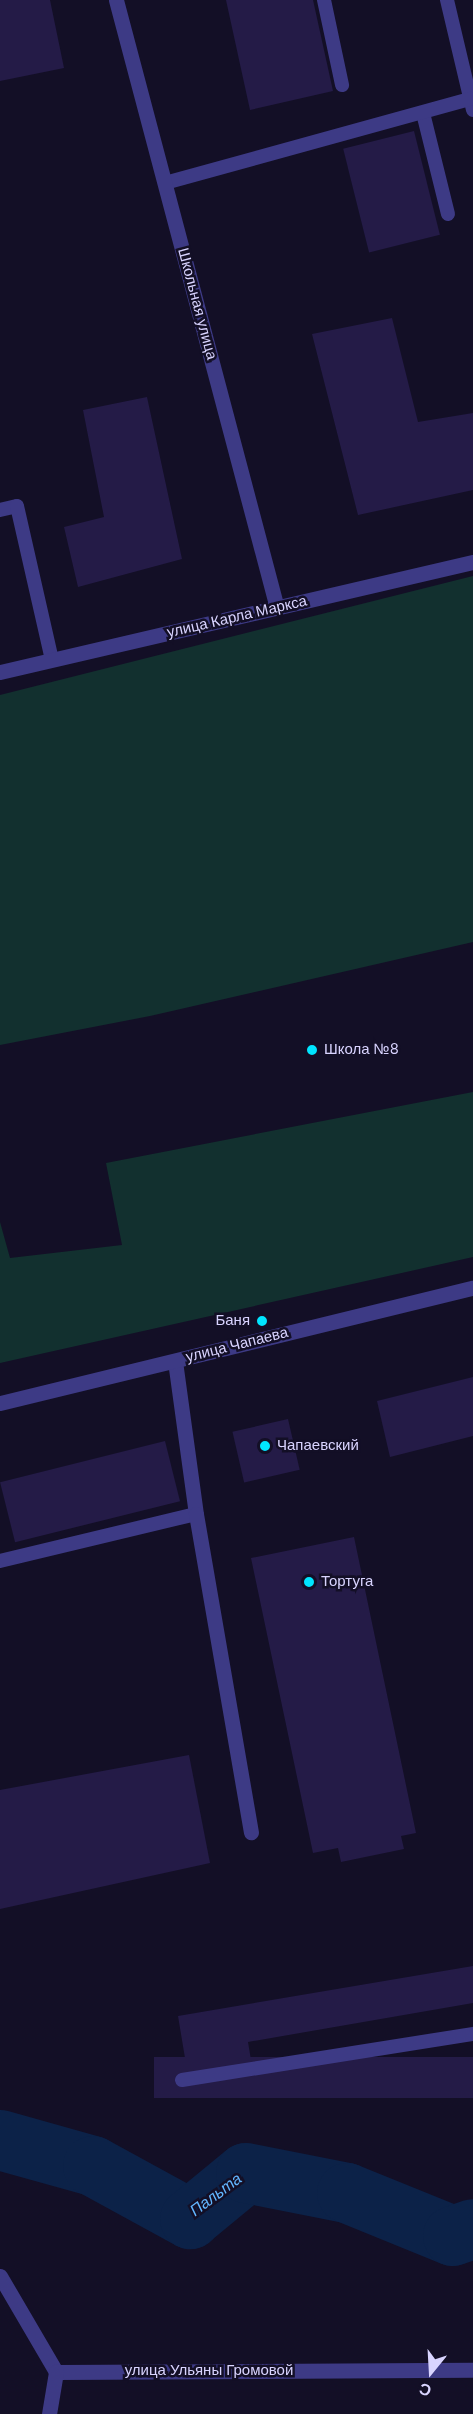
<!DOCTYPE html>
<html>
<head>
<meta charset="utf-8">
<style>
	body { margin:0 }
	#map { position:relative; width:473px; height:2414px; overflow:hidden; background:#130f26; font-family:"DM Sans",sans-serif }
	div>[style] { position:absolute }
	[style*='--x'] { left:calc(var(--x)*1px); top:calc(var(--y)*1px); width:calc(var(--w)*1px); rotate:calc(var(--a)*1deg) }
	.green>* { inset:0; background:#12302f }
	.river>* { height:60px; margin:-30px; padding:0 30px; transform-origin:30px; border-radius:30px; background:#0c2248 }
	.building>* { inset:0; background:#241b47; transform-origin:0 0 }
	.service>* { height:14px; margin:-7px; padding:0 7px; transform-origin:7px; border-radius:7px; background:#3d3a85 }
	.minor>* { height:15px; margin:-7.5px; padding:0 7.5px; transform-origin:7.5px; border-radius:7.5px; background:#3d3a85 }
	.tertiary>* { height:15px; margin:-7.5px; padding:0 7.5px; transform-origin:7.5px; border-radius:7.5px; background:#3d3a85 }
	.dots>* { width:16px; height:16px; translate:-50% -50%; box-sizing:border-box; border:3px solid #130f26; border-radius:50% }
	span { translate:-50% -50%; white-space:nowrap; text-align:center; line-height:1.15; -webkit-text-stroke:5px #130f26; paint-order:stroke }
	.street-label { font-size:15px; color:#d9d4ff }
	.poi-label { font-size:15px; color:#d9d4ff }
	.left { translate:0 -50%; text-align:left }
	.right { translate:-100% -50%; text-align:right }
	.water-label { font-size:16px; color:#62b6ff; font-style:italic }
	.north { position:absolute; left:401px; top:2342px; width:60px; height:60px; -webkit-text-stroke:4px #130f26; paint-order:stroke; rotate:198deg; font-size:16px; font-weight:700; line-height:24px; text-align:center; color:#d9d4ff }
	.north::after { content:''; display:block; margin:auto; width:21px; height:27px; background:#d9d4ff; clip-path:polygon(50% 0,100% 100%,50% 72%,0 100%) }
</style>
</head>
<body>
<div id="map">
	<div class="green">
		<div style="clip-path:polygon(473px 576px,473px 942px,150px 1016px,0 1045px,0 695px)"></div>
		<div style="clip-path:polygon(473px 1092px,473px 1257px,0 1363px,0 1222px,10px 1258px,122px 1245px,106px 1163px)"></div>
	</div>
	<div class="river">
		<div style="--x:0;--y:2140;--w:97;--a:15.6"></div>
		<div style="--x:93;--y:2166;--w:111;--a:28.7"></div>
		<div style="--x:190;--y:2219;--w:72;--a:-39.4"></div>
		<div style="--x:246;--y:2173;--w:103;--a:11.2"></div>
		<div style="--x:347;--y:2193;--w:114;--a:22.1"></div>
		<div style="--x:453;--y:2236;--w:21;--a:-19"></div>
	</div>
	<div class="building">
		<div style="clip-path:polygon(0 0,50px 0,64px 68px,0 81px)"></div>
		<div style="clip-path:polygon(226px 0,313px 0,333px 91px,250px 110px)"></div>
		<div style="left:414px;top:131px;width:107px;height:73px;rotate:76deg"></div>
		<div style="clip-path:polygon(392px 318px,418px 422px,473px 413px,473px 490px,358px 515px,312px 334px)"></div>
		<div style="clip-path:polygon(147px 397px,182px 559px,78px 587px,64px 527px,104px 517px,83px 410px)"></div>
		<div style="clip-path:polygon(473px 1377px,473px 1436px,390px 1457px,377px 1401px)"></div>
		<div style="left:288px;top:1419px;width:52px;height:57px;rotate:77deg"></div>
		<div style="left:165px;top:1441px;width:62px;height:170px;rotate:76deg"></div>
		<div style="clip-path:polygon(354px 1537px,416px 1833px,401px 1836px,404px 1849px,341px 1862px,338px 1848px,313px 1853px,251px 1558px)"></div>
		<div style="clip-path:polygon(189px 1755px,210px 1863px,0 1909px,0 1790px)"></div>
		<div style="clip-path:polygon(473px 1966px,473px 2003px,248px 2042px,251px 2060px,187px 2070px,178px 2016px)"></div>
		<div style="left:473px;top:2057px;width:41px;height:319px;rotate:90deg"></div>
	</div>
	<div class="service">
		<div style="--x:324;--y:0;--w:87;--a:78"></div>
		<div style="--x:447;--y:0;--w:113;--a:76.7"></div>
		<div style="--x:423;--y:113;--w:104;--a:76.1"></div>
		<div style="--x:165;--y:183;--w:317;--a:-15.4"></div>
		<div style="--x:0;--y:510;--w:17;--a:-13"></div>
		<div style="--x:17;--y:506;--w:158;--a:77.2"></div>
		<div style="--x:0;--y:1561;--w:202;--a:-13.5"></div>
		<div style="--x:182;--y:2080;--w:295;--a:-9"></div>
	</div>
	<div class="minor">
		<div style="--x:116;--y:0;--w:629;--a:75.17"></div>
		<div style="--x:0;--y:672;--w:486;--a:-13.1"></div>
		<div style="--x:175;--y:1361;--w:154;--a:82.2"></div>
		<div style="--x:196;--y:1514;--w:323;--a:80.2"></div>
		<div style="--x:0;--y:2276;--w:111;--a:59.7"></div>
		<div style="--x:56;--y:2372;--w:417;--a:-0.3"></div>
		<div style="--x:49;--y:2414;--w:43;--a:-80.5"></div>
	</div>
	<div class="tertiary">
		<div style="--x:0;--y:1403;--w:487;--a:-13.7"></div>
	</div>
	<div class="dots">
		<div style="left:312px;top:1050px;background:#00e5ff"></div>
		<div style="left:262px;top:1321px;background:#00e5ff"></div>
		<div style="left:265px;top:1446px;background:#00e5ff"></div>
		<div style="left:309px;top:1582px;background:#00e5ff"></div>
	</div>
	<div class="street-label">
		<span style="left:197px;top:304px;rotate:75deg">Школьная улица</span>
		<span style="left:237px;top:617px;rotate:-13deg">улица Карла Маркса</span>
		<span style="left:237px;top:1345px;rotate:-14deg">улица Чапаева</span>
		<span style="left:209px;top:2371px">улица Ульяны Громовой</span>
	</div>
	<div class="poi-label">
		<span class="left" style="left:324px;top:1050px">Школа №8</span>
		<span class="right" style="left:250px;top:1321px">Баня</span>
		<span class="left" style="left:277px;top:1446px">Чапаевский</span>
		<span class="left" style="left:321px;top:1582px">Тортуга</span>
	</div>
	<div class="water-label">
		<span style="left:216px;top:2195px;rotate:-37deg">Пальта</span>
	</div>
	<div class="north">С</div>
</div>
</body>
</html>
